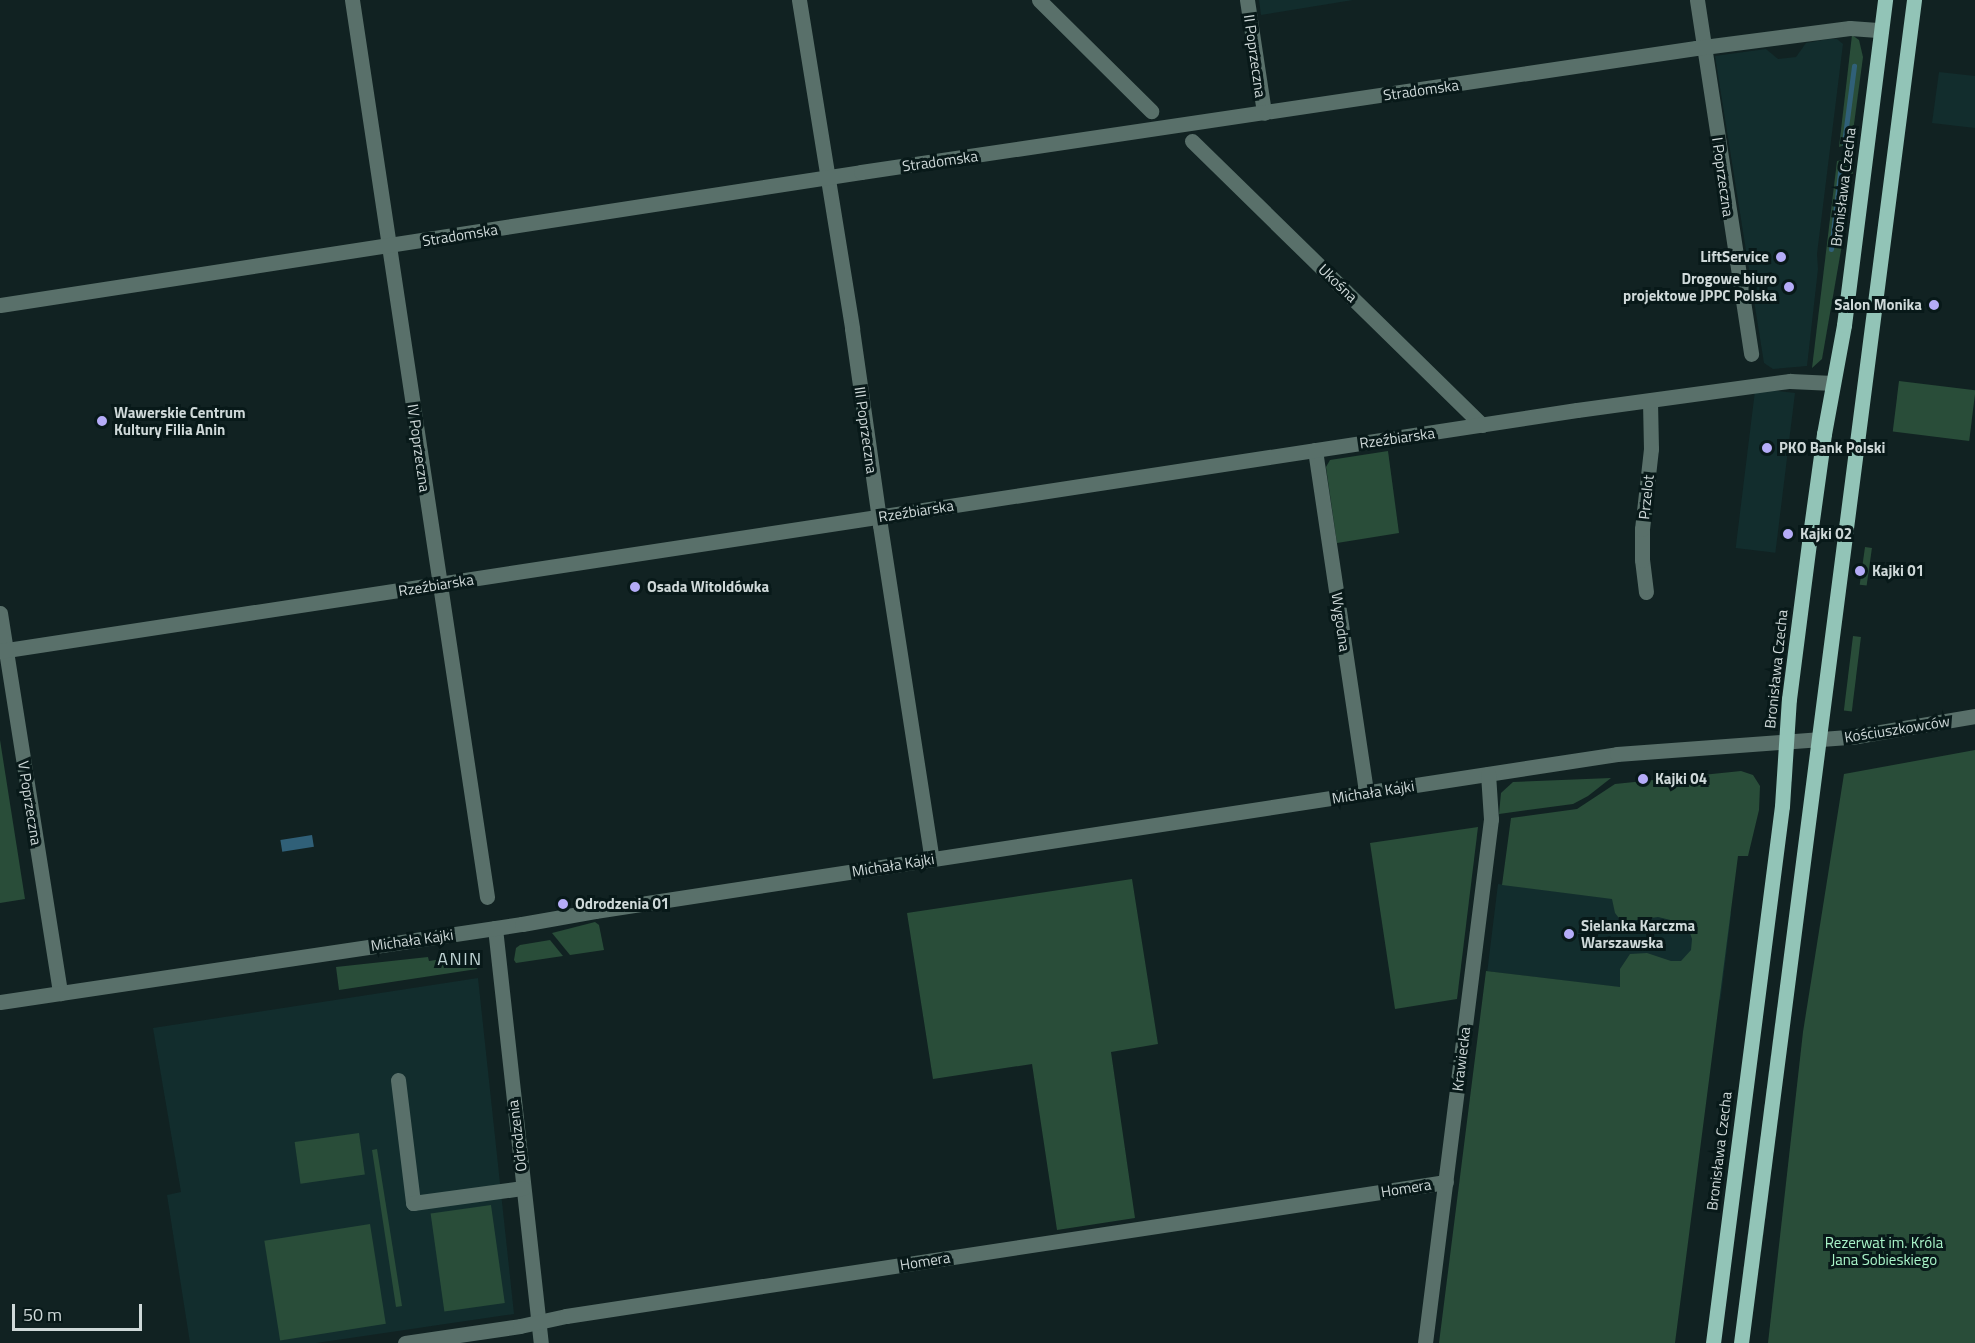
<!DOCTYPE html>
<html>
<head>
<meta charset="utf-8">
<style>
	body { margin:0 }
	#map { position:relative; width:1975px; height:1343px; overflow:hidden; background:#122; font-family:"Titillium Web",sans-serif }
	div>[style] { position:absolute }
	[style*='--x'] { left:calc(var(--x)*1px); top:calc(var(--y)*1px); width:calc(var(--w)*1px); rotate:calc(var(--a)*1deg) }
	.built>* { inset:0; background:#122d2d; transform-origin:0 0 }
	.green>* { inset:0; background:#294d39; transform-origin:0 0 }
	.water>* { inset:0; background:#306078; transform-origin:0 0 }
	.stream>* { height:5px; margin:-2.5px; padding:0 2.5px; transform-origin:2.5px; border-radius:2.5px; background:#306078 }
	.minor>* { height:15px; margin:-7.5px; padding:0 7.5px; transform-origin:7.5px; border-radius:7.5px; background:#59706a }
	.major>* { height:15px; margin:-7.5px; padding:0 7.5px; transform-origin:7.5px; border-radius:7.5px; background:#92c4b7 }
	.dots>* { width:16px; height:16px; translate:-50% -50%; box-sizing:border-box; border:3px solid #081919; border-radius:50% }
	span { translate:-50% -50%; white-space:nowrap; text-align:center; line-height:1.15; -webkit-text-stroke:6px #081919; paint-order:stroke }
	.street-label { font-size:15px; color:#cfd9d9 }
	.poi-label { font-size:15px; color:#cfd9d9; font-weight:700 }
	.right { translate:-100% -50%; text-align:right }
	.left { translate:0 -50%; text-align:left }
	.park-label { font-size:15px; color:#a9f4c9 }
	.quarter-label { font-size:18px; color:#bed3d3; letter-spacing:1.5px }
	.scale { position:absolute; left:12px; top:1304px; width:130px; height:27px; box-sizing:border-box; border:3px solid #cfd9d9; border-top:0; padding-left:8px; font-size:18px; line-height:21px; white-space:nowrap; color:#cfd9d9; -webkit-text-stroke:4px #081919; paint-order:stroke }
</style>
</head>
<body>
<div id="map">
	<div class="built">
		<div style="clip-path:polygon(1259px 0,1353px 0,1261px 15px)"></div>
		<div style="clip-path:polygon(1829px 39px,1837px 39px,1843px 44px,1817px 254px,1818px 269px,1807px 366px,1773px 369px,1764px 363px,1715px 56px,1766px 49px,1778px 59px,1796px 57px,1806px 43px)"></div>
		<div style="clip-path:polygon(1939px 72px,1975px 76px,1975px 128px,1932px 123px)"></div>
		<div style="left:1795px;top:393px;width:161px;height:40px;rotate:97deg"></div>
		<div style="left:1498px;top:884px;width:235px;height:88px;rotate:7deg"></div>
		<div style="clip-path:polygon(478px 978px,514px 1314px,316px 1343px,190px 1343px,167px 1195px,181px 1192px,153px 1028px)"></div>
	</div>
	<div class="green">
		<div style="clip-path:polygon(1852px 35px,1859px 40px,1863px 57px,1852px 139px,1848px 144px,1839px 147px)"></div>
		<div style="clip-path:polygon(1848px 159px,1854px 164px,1847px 216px,1822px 359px,1812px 368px,1837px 161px)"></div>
		<div style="left:1899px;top:381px;width:77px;height:51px;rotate:7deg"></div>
		<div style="clip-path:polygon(1388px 451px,1399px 533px,1337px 543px,1326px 467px,1330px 460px)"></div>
		<div style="left:1865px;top:547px;width:7px;height:38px;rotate:8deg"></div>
		<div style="left:1853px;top:636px;width:8px;height:75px;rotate:7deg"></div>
		<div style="clip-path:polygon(0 740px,25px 899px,0 903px)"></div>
		<div style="clip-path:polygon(1975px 750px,1975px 1343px,1768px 1343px,1803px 1032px,1844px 774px)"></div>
		<div style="clip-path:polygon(1741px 771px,1753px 775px,1760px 786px,1759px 810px,1748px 856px,1738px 856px,1675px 1343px,1439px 1343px,1486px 971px,1620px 987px,1620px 969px,1630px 954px,1647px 953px,1671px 961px,1681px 961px,1691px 950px,1692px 939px,1687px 924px,1658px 917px,1622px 922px,1615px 913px,1612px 899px,1502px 885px,1511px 818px,1577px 809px,1615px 784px)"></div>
		<div style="clip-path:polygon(1611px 778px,1588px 796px,1573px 804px,1499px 814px,1501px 793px,1513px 782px)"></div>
		<div style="clip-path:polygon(1478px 827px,1457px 999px,1395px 1009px,1370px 843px)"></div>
		<div style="clip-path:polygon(1132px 879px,1158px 1044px,1111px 1052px,1135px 1218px,1057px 1230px,1032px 1064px,933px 1079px,907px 913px)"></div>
		<div style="clip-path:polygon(595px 922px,599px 925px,604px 950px,570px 955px,552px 933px)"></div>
		<div style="clip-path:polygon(550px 940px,563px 956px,516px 963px,514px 960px,516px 948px,520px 945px)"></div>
		<div style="clip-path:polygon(469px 951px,475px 955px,477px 969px,339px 990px,336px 967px,428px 957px,429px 961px,442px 959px,442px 955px)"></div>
		<div style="left:359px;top:1133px;width:42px;height:65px;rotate:82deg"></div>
		<div style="clip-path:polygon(377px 1149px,402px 1306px,396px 1307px,372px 1150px)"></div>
		<div style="left:491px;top:1205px;width:99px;height:61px;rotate:82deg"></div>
		<div style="left:370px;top:1224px;width:101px;height:107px;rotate:81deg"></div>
	</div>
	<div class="water">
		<div style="left:312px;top:835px;width:12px;height:32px;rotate:81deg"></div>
	</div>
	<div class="stream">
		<div style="--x:1844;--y:143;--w:78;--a:-82.6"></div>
		<div style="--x:1831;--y:249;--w:86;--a:-83.3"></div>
	</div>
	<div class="minor">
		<div style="--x:352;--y:0;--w:907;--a:81.44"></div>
		<div style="--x:799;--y:0;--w:333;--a:80.8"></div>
		<div style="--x:852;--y:329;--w:198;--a:81.9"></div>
		<div style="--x:880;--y:525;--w:338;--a:81.2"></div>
		<div style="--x:1039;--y:0;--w:158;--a:44.7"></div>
		<div style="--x:1247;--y:0;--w:114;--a:81.4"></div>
		<div style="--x:1697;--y:0;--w:358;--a:81.3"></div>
		<div style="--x:1192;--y:141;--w:406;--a:44.4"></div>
		<div style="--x:0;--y:305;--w:871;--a:-8.78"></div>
		<div style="--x:861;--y:172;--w:844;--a:-8.45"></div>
		<div style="--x:1696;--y:48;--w:155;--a:-7.4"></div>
		<div style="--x:1850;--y:28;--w:31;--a:4"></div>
		<div style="--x:1315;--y:450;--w:347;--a:81.5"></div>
		<div style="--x:1646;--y:592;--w:32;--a:-97"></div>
		<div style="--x:1642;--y:560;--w:31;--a:-90"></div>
		<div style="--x:1642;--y:529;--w:81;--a:-83.6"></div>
		<div style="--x:1651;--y:449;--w:48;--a:-91.2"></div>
		<div style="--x:0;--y:613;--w:385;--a:81"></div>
		<div style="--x:0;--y:651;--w:1595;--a:-8.69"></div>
		<div style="--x:1577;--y:410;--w:215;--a:-7.8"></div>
		<div style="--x:1790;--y:381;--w:43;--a:2.7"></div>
		<div style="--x:495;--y:928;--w:418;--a:83.7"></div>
		<div style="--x:0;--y:1002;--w:528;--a:-8.5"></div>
		<div style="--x:522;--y:924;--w:74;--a:-10.1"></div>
		<div style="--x:595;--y:911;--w:1034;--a:-8.73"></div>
		<div style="--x:1617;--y:754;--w:235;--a:-4.2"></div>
		<div style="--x:1851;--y:737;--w:126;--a:-9.6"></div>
		<div style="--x:398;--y:1080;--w:124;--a:83"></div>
		<div style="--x:413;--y:1203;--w:111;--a:-7.8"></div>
		<div style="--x:405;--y:1343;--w:116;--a:-8.4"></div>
		<div style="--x:520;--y:1326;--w:47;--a:-12.3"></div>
		<div style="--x:566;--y:1316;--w:890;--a:-8.66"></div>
		<div style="--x:1425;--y:1343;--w:528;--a:-82.82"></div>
		<div style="--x:1491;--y:819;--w:45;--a:-93.8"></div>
	</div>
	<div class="major">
		<div style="--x:1713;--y:1343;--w:541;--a:-82.68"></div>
		<div style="--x:1782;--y:806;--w:107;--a:-86.3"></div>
		<div style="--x:1789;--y:699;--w:158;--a:-82.7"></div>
		<div style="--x:1809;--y:542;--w:109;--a:-82.1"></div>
		<div style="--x:1824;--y:434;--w:111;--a:-79.6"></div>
		<div style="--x:1844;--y:325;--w:328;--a:-82.8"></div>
		<div style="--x:1741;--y:1343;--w:1354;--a:-82.66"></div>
	</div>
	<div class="dots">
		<div style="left:1781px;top:257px;background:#b5acf8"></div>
		<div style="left:1789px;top:287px;background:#b5acf8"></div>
		<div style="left:1934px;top:305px;background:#b5acf8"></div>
		<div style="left:102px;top:421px;background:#b5acf8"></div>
		<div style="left:1767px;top:448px;background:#b5acf8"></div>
		<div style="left:1788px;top:534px;background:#b5acf8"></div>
		<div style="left:1860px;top:571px;background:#b5acf8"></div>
		<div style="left:635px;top:587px;background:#b5acf8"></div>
		<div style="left:1643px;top:779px;background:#b5acf8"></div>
		<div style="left:563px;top:904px;background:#b5acf8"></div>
		<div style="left:1569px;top:934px;background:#b5acf8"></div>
	</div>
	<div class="street-label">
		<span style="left:1255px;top:56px;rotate:82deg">II Poprzeczna</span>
		<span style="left:1421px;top:90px;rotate:-8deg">Stradomska</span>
		<span style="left:940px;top:161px;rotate:-8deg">Stradomska</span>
		<span style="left:1723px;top:177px;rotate:82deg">I Poprzeczna</span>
		<span style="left:1843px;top:187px;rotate:-83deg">Bronisława Czecha</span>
		<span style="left:460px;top:235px;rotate:-9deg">Stradomska</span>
		<span style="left:1338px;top:283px;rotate:44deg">Ukośna</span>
		<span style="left:866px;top:430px;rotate:82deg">III Poprzeczna</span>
		<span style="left:1397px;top:438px;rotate:-8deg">Rzeźbiarska</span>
		<span style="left:419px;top:448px;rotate:82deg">IV Poprzeczna</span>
		<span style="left:1646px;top:497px;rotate:-84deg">Przelot</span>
		<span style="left:916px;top:511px;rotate:-9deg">Rzeźbiarska</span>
		<span style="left:436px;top:585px;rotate:-9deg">Rzeźbiarska</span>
		<span style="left:1341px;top:622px;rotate:82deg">Wygodna</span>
		<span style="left:1776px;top:669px;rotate:-84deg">Bronisława Czecha</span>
		<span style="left:1897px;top:729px;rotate:-9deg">Kościuszkowców</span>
		<span style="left:1373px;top:792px;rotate:-9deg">Michała Kajki</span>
		<span style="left:30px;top:803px;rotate:81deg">V Poprzeczna</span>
		<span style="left:893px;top:865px;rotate:-9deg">Michała Kajki</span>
		<span style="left:412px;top:940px;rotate:-8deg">Michała Kajki</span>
		<span style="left:1461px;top:1059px;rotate:-83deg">Krawiecka</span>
		<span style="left:517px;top:1136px;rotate:-97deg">Odrodzenia</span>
		<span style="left:1719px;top:1151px;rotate:-83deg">Bronisława Czecha</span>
		<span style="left:1406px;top:1188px;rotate:-9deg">Homera</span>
		<span style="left:925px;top:1261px;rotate:-9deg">Homera</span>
	</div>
	<div class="poi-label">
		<span class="right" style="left:1769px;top:257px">LiftService</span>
		<span class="right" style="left:1777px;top:287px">Drogowe biuro<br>projektowe JPPC Polska</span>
		<span class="right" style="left:1922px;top:305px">Salon Monika</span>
		<span class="left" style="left:114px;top:421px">Wawerskie Centrum<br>Kultury Filia Anin</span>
		<span class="left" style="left:1779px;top:448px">PKO Bank Polski</span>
		<span class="left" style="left:1800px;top:534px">Kajki 02</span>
		<span class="left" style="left:1872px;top:571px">Kajki 01</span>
		<span class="left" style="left:647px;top:587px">Osada Witoldówka</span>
		<span class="left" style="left:1655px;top:779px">Kajki 04</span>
		<span class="left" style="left:575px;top:904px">Odrodzenia 01</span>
		<span class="left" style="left:1581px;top:934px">Sielanka Karczma<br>Warszawska</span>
	</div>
	<div class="park-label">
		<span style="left:1884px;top:1251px">Rezerwat im. Króla<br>Jana Sobieskiego</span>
	</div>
	<div class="quarter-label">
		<span style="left:460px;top:959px">ANIN</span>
	</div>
	<div class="scale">50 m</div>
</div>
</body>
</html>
